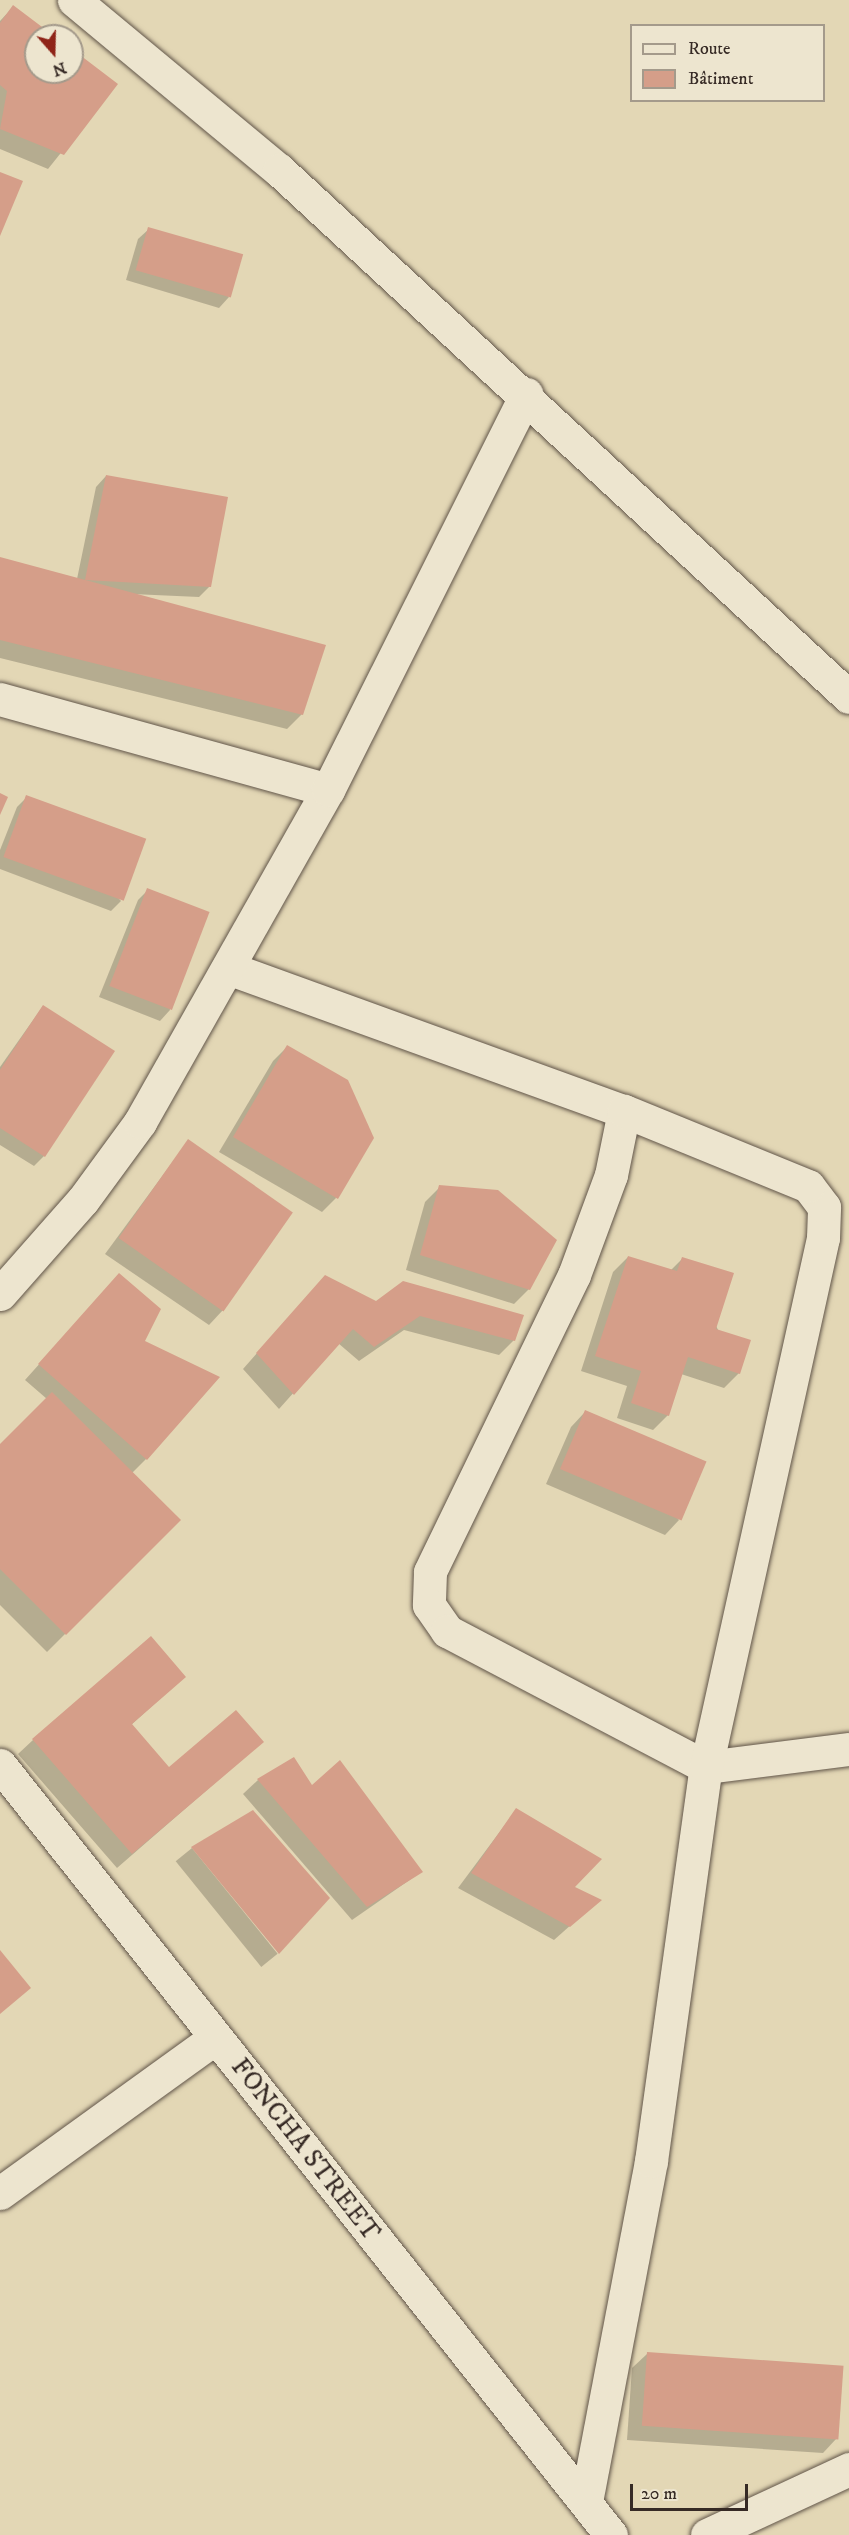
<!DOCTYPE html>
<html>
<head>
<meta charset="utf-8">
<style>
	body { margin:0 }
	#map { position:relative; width:849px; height:2535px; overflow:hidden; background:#e3d7b5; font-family:"IM FELL DW Pica",serif }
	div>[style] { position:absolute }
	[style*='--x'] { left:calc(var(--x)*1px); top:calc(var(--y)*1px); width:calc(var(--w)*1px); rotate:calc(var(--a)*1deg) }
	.shadow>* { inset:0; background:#0003; transform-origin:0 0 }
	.building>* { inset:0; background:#d59e89; transform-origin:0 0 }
	.roads { filter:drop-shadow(0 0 2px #615549) drop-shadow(0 0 2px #615549) }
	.minor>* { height:33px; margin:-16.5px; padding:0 16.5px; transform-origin:16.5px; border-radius:16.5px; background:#ede5cf }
	.tertiary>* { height:33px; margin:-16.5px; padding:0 16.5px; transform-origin:16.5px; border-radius:16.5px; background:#ede5cf }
	.secondary>* { height:33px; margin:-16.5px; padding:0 16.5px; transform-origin:16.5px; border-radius:16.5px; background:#ede5cf }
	span { translate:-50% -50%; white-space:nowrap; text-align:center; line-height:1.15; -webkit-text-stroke:4.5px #ede5cf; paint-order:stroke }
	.street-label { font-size:26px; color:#362a25 }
	.legend { position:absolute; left:630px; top:24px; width:195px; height:78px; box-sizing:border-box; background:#ede5cf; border:2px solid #a49a8b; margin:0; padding:8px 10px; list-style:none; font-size:18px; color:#362a25 }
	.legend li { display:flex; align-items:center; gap:12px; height:30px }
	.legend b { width:30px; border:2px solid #a49a8b }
	.north { position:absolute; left:24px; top:24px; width:60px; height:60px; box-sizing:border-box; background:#ede5cf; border:2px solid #a49a8b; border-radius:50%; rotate:160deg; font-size:16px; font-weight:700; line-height:24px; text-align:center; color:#362a25 }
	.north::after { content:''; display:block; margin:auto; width:21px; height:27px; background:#8f2418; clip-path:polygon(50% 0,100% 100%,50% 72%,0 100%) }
	.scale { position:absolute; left:630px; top:2484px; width:118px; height:27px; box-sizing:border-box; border:3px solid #362a25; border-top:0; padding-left:8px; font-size:18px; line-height:21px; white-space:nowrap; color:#362a25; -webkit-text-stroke:4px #ede5cf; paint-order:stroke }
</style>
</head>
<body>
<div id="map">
	<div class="shadow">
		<div style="clip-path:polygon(13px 7px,52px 36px,36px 36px,36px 72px,72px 72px,72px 51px,116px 84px,48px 169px,0 149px,0 21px)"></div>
		<div style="clip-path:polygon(149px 229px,229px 297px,219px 308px,126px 280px,138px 239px)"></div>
		<div style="clip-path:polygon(106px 476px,210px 586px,199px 597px,132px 594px,302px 714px,287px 729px,0 658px,0 558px,77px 579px,96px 487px)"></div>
		<div style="clip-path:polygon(27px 797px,121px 901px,111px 911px,0 869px,0 850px,17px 807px)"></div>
		<div style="clip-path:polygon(148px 890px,170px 1010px,160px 1021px,99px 997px,138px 900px)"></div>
		<div style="clip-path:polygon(43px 1006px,44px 1156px,34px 1166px,0 1145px,0 1067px)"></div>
		<div style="clip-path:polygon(287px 1047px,336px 1198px,322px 1212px,219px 1152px,273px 1061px)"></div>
		<div style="clip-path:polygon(188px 1141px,223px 1310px,209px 1325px,105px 1254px)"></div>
		<div style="clip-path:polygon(440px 1187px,529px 1289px,514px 1304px,406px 1270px,425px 1202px)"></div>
		<div style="clip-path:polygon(628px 1257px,670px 1271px,683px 1258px,739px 1373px,724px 1388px,681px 1374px,668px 1415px,653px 1430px,617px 1418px,627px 1386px,581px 1371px,613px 1272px)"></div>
		<div style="clip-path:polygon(119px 1275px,143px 1341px,146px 1459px,132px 1473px,179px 1520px,47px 1652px,0 1605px,0 1446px,47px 1399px,25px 1380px)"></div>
		<div style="clip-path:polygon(311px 1292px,377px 1303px,514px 1340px,499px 1355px,404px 1330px,359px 1361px,338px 1343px,279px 1409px,243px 1369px)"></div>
		<div style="clip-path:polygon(585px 1412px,679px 1520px,665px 1535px,546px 1484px,571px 1427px)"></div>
		<div style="clip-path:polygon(184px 1677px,131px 1725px,169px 1769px,262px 1742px,117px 1868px,18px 1754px,33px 1740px)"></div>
		<div style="clip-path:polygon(258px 1780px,312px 1788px,421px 1872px,352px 1920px,243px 1794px)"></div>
		<div style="clip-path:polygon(516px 1810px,572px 1888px,599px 1900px,554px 1940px,458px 1888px)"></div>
		<div style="left:192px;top:1848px;width:136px;height:21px;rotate:51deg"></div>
		<div style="clip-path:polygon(647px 2354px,837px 2438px,823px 2453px,627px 2440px,632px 2368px)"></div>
	</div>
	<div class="building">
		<div style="clip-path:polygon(13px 5px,54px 36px,36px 36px,36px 72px,72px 72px,72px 49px,118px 84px,64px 155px,0 129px,7px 91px,0 85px,0 23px)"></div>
		<div style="clip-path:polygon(0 172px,23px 181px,0 236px)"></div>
		<div style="left:148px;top:227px;width:99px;height:45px;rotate:16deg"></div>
		<div style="clip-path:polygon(106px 475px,228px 497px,211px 587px,85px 580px)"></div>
		<div style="clip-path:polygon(0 557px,326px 645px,303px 715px,0 640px)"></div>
		<div style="clip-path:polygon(0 793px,8px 797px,0 815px)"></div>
		<div style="left:26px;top:795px;width:128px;height:66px;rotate:20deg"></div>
		<div style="left:147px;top:888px;width:67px;height:105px;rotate:21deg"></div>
		<div style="clip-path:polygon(43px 1005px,115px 1051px,45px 1157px,0 1128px,0 1070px)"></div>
		<div style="clip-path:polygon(287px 1045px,348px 1080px,374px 1138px,338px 1199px,233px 1137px)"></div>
		<div style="left:188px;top:1139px;width:128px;height:121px;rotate:35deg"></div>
		<div style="clip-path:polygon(439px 1185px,498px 1190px,557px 1240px,530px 1290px,420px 1255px)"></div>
		<div style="clip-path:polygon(628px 1256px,677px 1271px,682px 1257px,734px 1273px,716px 1329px,751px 1340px,740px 1374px,688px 1357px,669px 1416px,631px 1403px,641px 1371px,595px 1356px)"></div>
		<div style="clip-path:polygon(119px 1273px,161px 1309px,145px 1341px,220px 1377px,147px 1460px,38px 1364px)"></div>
		<div style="clip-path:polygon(325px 1275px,376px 1301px,403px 1281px,524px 1315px,515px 1341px,420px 1316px,374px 1347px,353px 1329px,294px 1395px,256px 1353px)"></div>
		<div style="clip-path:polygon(52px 1392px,181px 1520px,66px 1635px,0 1569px,0 1444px)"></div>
		<div style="left:585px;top:1410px;width:132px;height:64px;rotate:23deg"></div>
		<div style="clip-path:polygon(151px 1636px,186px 1677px,132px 1724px,169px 1767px,236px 1710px,264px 1742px,132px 1854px,32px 1739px)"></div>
		<div style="clip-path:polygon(294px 1757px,312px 1785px,340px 1760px,423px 1872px,367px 1907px,257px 1779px)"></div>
		<div style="clip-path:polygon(516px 1808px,602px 1859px,575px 1887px,602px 1900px,570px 1927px,471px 1873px)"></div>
		<div style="clip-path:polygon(253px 1810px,330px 1898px,279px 1954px,191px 1847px)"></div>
		<div style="clip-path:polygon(0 1950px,31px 1988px,0 2014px)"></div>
		<div style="left:647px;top:2352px;width:197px;height:74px;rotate:4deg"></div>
	</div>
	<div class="roads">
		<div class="minor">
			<div style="--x:0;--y:699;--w:340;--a:15.5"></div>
			<div style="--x:228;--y:968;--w:421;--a:19.9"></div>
			<div style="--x:624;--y:1111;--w:65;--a:101.5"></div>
			<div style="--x:611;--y:1175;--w:107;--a:110.3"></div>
			<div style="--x:574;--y:1275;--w:330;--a:115.9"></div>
			<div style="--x:430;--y:1572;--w:33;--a:92"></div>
			<div style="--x:429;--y:1605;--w:32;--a:55"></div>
			<div style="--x:447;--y:1631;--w:293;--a:27.7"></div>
			<div style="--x:706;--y:1767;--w:144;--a:-7.2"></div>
			<div style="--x:0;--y:1294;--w:125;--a:-48.6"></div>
			<div style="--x:83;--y:1200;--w:97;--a:-53.8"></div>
			<div style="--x:140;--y:1122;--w:382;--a:-60.5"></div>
			<div style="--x:328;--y:790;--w:443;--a:-63.4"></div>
			<div style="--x:0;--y:2193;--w:266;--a:-35.8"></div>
			<div style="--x:586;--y:2502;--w:347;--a:-79.2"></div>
			<div style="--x:651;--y:2161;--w:398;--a:-82.1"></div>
			<div style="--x:706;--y:1767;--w:542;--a:-77.53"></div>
			<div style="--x:823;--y:1238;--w:31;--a:-88"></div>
			<div style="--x:824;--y:1207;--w:26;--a:-127"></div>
			<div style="--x:808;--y:1186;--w:199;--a:-157.8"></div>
			<div style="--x:707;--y:2535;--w:157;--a:-24.9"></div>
		</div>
		<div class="tertiary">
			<div style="--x:74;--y:0;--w:266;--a:39.7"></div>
			<div style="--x:279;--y:170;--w:776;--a:42.76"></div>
		</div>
		<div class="secondary">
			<div style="--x:0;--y:1765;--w:983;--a:51.57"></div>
		</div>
	</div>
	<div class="street-label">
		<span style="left:305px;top:2150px;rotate:52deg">FONCHA STREET</span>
	</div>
	<ul class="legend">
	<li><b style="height:8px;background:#ede5cf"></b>Route</li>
	<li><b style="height:16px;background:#d59e89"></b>Bâtiment</li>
	</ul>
	<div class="north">N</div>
	<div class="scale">20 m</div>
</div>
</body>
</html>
